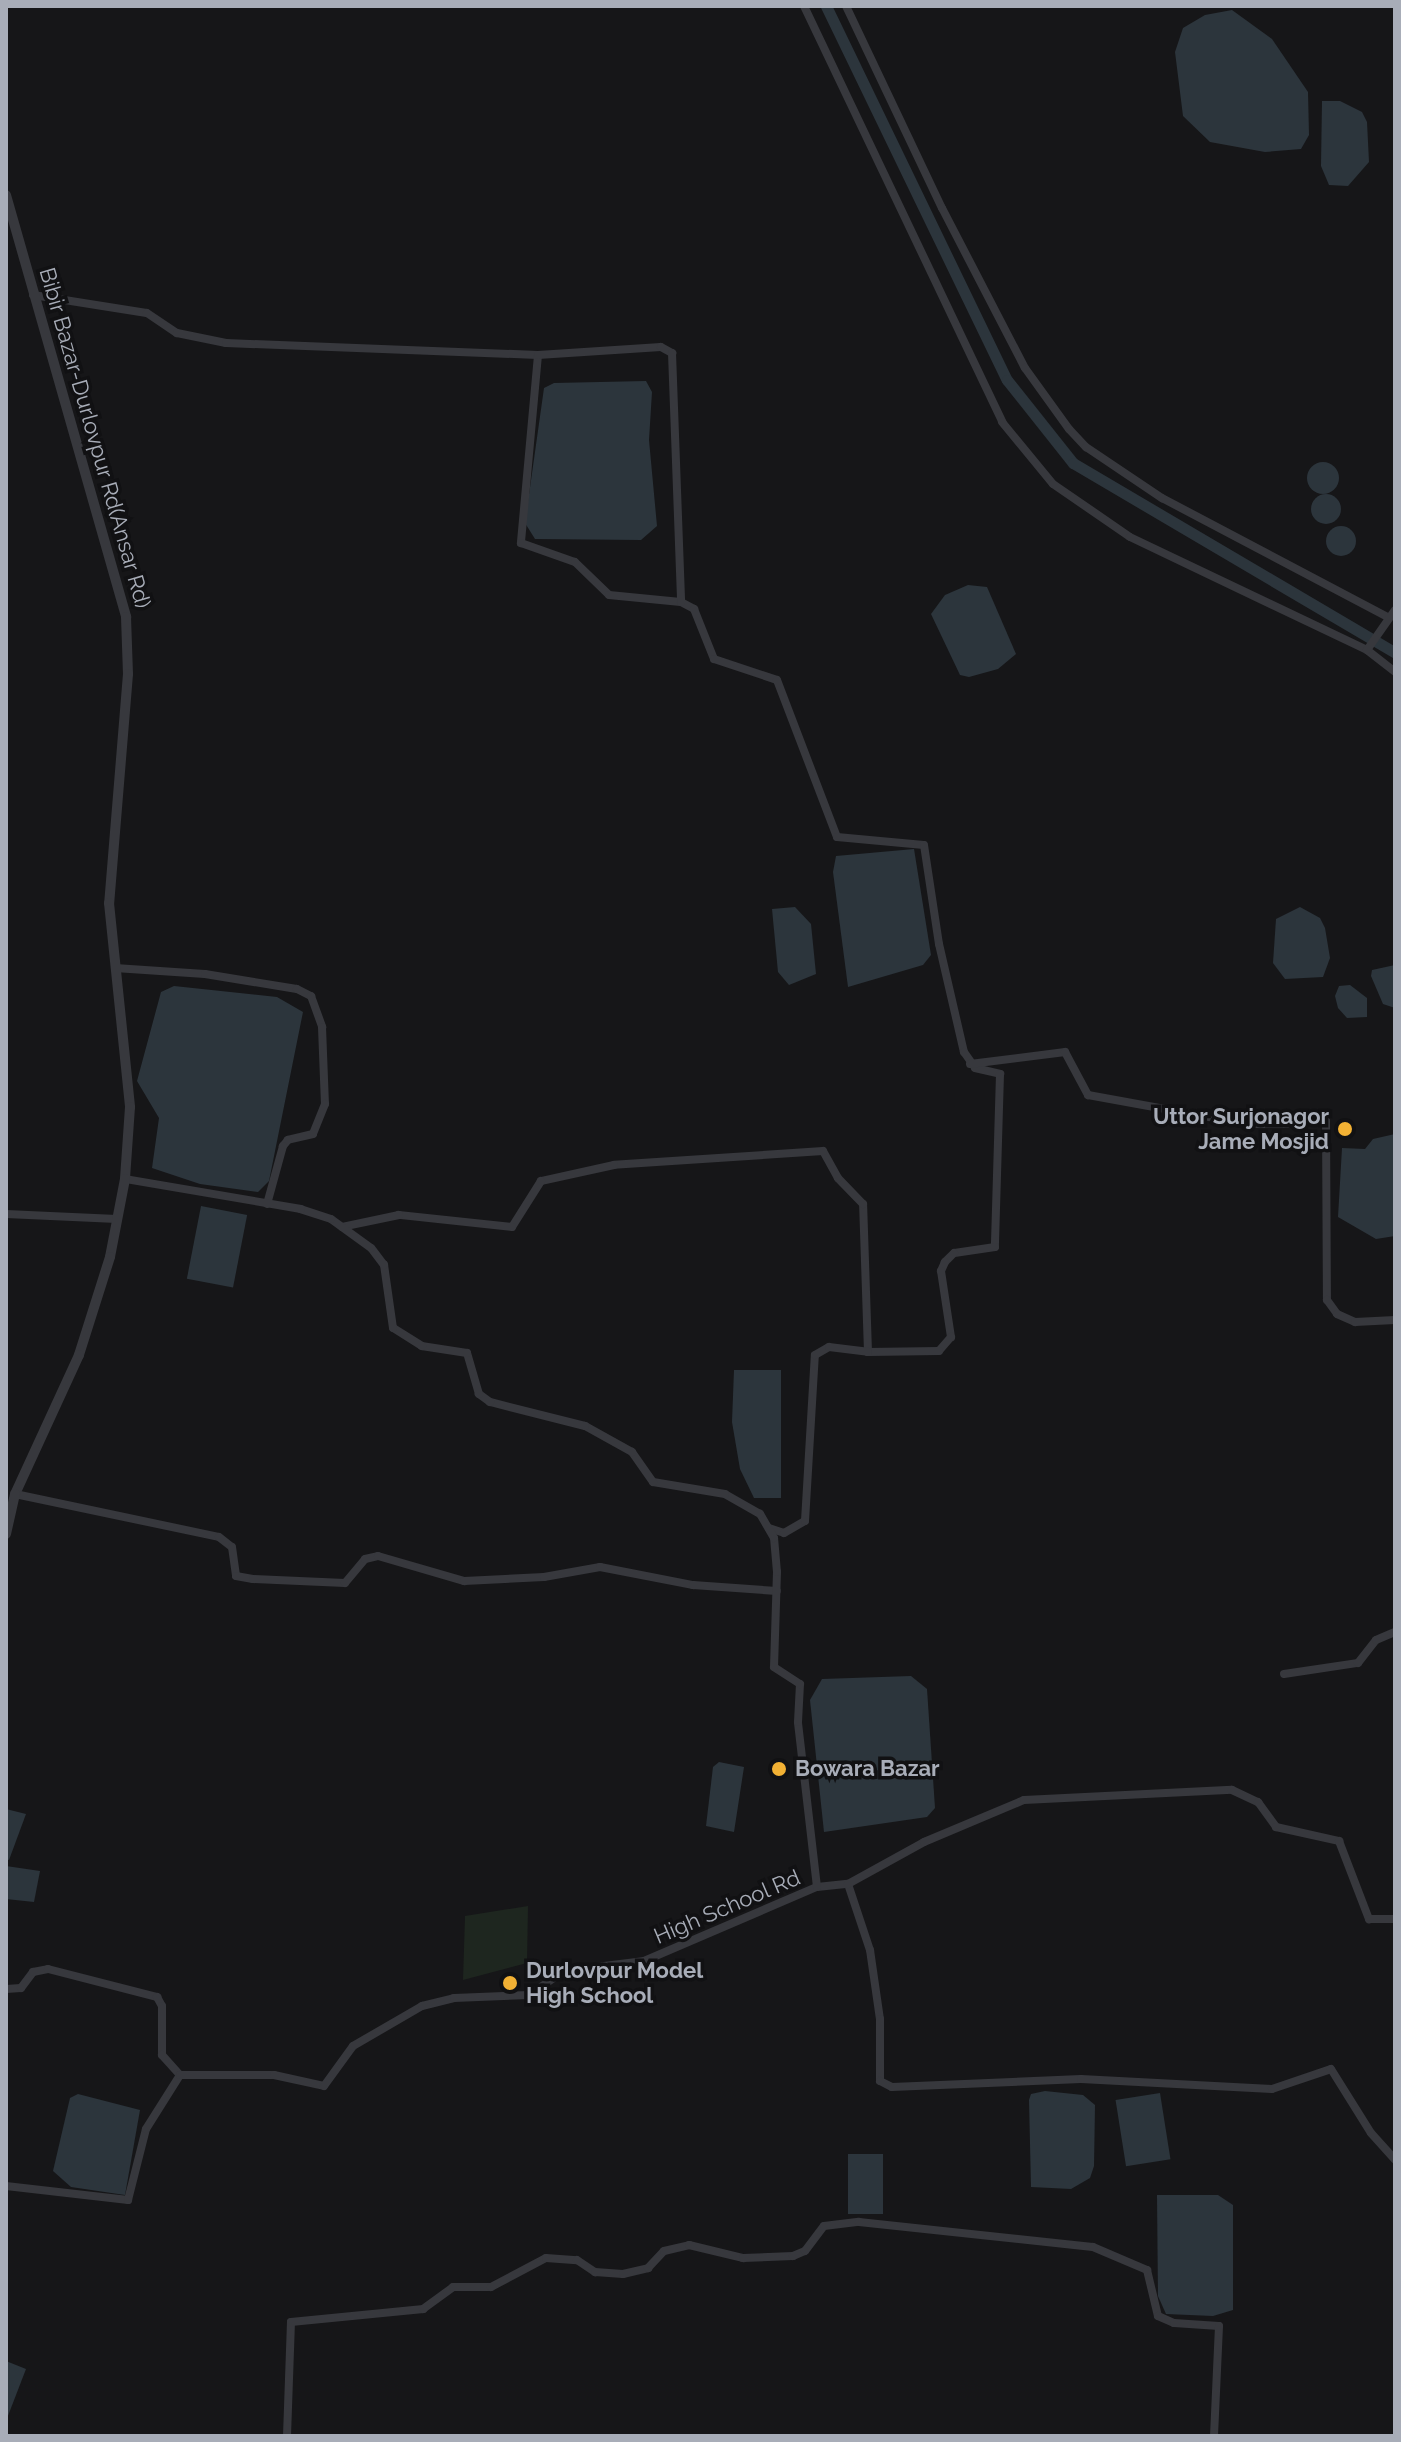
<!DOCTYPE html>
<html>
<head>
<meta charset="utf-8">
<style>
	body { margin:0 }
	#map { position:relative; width:1401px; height:2442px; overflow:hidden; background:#161618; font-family:Raleway,sans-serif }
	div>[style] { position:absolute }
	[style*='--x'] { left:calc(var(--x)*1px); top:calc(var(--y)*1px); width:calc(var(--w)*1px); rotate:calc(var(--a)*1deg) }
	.green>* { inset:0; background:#1e261f }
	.water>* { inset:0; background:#2c353c; transform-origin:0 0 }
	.round { border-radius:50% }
	.canal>* { height:11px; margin:-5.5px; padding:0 5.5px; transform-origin:5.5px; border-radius:5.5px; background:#2c353c }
	.minor>* { height:8px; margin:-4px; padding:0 4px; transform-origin:4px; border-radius:4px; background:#37383d }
	.tertiary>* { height:10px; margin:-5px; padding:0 5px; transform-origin:5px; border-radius:5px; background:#37383d }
	.dots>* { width:22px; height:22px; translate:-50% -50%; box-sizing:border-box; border:4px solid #111113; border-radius:50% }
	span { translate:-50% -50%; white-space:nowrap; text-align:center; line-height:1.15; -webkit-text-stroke:7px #111113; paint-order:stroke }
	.street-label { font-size:22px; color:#a8adb8 }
	.poi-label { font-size:22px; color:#a8adb8; font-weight:700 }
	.right { translate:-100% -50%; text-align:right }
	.left { translate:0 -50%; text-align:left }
	.frame { position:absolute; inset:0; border:8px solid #a8adb8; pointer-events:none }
</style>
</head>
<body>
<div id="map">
	<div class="green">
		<div style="clip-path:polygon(528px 1906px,527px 1963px,463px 1980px,465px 1916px)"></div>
	</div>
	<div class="water">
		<div style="clip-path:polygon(1232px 10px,1272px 39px,1308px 92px,1309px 135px,1301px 149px,1265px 152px,1210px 142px,1183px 116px,1175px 52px,1183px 28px,1205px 15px)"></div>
		<div style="clip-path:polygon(1322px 101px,1340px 101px,1362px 112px,1367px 122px,1369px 162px,1348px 186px,1329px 185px,1321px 166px)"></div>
		<div style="clip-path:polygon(646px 381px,652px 392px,649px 440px,657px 526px,641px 540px,535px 539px,525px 523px,544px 388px,554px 383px)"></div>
		<div class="round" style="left:1307px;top:462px;width:32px;height:32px"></div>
		<div class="round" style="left:1311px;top:494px;width:30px;height:30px"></div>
		<div class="round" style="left:1326px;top:526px;width:30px;height:30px"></div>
		<div style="clip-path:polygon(968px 585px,987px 587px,1016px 654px,998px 669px,969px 677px,960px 675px,931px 614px,945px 595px)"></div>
		<div style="clip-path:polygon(914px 849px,931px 955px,923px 965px,848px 987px,833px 872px,836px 856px)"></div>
		<div style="clip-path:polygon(795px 907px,811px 924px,816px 974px,789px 985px,778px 972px,772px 909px)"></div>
		<div style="clip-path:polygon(1300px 907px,1320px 918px,1325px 928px,1330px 958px,1323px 977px,1285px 979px,1273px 963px,1276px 919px)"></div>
		<div style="clip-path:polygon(1395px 965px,1395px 1008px,1383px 1004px,1371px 976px,1372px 970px)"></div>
		<div style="clip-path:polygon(1350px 985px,1367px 998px,1367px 1017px,1347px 1018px,1338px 1008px,1335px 996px,1339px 986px)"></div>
		<div style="clip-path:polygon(174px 986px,277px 997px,303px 1012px,269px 1181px,258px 1192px,200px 1184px,152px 1168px,159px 1118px,137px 1081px,161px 992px)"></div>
		<div style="clip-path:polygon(1395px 1134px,1395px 1236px,1376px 1239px,1338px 1217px,1342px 1148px,1365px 1149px,1373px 1139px)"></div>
		<div style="left:201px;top:1206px;width:47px;height:74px;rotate:11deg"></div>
		<div style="clip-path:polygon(734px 1370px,781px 1370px,781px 1498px,754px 1498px,740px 1469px,732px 1422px)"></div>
		<div style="clip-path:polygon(911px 1676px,927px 1689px,935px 1808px,927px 1817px,824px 1832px,810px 1700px,822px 1679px)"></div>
		<div style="clip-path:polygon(719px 1762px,744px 1767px,734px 1832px,706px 1826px,713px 1767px)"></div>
		<div style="clip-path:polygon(6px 1809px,26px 1814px,9px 1860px,6px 1859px)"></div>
		<div style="clip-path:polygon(6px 1866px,40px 1871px,34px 1902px,6px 1899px)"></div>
		<div style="clip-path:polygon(1045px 2091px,1083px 2095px,1095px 2105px,1094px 2166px,1090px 2178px,1071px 2189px,1031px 2187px,1029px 2100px,1031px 2094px)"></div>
		<div style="left:1160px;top:2093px;width:67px;height:45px;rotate:81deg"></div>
		<div style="clip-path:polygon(78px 2094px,140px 2110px,125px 2195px,71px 2187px,53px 2171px,70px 2098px)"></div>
		<div style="left:883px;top:2154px;width:60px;height:35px;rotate:90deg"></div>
		<div style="clip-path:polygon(1157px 2195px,1218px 2195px,1233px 2205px,1233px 2310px,1213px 2316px,1166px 2314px,1158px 2296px)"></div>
		<div style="clip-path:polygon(6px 2361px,26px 2369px,6px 2421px)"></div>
	</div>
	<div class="canal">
		<div style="--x:826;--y:6;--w:415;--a:64.2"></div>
		<div style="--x:1007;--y:380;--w:106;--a:51.5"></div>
		<div style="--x:1073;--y:463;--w:374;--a:30.5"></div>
	</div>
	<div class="minor">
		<div style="--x:804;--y:6;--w:461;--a:64.5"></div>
		<div style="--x:1002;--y:422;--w:80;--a:50.6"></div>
		<div style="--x:1053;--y:484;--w:93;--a:34.5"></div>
		<div style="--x:1130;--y:537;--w:263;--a:25.5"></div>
		<div style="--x:1367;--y:650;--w:36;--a:38"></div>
		<div style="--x:846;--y:6;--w:224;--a:64.6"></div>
		<div style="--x:942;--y:208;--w:180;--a:62.6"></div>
		<div style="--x:1025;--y:368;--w:75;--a:54.2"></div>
		<div style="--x:1069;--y:429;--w:25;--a:47"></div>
		<div style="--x:1086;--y:447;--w:92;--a:33.9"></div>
		<div style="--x:1162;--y:498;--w:255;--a:27.8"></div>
		<div style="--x:33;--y:295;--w:115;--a:9"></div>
		<div style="--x:147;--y:313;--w:36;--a:34"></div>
		<div style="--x:177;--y:333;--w:50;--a:11.5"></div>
		<div style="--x:226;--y:343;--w:312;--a:2.2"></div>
		<div style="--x:538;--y:355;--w:189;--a:95.2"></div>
		<div style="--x:521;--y:543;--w:57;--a:19.4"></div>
		<div style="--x:575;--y:562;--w:47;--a:44.1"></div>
		<div style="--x:609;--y:595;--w:72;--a:5.6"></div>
		<div style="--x:681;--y:602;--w:15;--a:28"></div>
		<div style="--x:694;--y:609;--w:54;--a:68.2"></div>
		<div style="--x:714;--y:659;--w:66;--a:18.4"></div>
		<div style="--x:777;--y:680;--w:168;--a:69.1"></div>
		<div style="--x:837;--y:837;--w:87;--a:5.3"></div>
		<div style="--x:924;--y:845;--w:100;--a:81.4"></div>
		<div style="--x:939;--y:944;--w:111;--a:77"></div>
		<div style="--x:964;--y:1052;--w:19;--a:55"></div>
		<div style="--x:975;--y:1068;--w:26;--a:13"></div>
		<div style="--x:1000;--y:1074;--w:173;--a:91.7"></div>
		<div style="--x:995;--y:1247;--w:41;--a:171.7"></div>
		<div style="--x:954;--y:1253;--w:13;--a:135"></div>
		<div style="--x:945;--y:1262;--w:10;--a:114"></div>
		<div style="--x:941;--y:1271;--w:67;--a:81.4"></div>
		<div style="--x:951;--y:1337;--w:18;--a:131"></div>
		<div style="--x:939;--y:1351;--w:71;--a:179.2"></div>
		<div style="--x:868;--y:1352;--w:148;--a:-91.9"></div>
		<div style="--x:863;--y:1204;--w:36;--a:-134"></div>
		<div style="--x:838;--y:1178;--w:31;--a:-119"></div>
		<div style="--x:823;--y:1151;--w:209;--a:176.2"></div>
		<div style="--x:614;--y:1165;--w:75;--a:167.6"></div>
		<div style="--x:541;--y:1181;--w:54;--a:122.2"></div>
		<div style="--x:512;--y:1227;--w:114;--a:-173.9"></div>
		<div style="--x:399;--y:1215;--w:58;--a:168.1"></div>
		<div style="--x:538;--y:355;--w:123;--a:-3.7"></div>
		<div style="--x:661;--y:347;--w:13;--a:29"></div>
		<div style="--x:672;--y:353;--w:249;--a:87.9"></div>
		<div style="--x:1367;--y:650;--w:49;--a:-55"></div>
		<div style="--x:115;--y:968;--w:90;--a:3.8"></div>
		<div style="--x:205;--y:974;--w:93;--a:9.3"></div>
		<div style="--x:297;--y:989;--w:16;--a:27"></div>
		<div style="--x:311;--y:996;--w:33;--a:70"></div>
		<div style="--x:322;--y:1027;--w:77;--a:87.8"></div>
		<div style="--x:325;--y:1104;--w:32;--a:112"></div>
		<div style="--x:313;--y:1134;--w:26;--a:167"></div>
		<div style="--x:288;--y:1140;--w:8;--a:130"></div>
		<div style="--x:283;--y:1146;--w:60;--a:105.4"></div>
		<div style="--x:970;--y:1064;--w:96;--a:-7.2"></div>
		<div style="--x:1065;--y:1052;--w:49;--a:61.9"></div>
		<div style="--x:1088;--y:1095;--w:162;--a:10.3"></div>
		<div style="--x:1247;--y:1124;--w:38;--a:0"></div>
		<div style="--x:1285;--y:1124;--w:34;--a:-14"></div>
		<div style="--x:1318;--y:1116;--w:9;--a:32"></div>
		<div style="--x:1326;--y:1121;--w:179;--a:89.7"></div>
		<div style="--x:1327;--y:1300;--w:17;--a:54"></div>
		<div style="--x:1337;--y:1314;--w:20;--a:24"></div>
		<div style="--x:1355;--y:1322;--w:40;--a:-2.9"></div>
		<div style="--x:6;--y:1214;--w:111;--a:2.6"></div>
		<div style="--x:15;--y:1494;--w:208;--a:11.9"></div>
		<div style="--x:219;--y:1537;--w:16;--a:38"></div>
		<div style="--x:232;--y:1547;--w:29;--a:82"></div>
		<div style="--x:236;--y:1576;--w:17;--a:10"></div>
		<div style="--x:253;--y:1579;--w:92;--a:2.5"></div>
		<div style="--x:345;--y:1583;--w:31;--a:-50"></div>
		<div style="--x:365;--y:1559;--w:13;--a:-13"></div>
		<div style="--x:378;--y:1556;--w:90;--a:16.2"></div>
		<div style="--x:464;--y:1581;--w:80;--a:-2.9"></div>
		<div style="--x:544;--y:1577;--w:57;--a:-10.1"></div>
		<div style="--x:600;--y:1567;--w:95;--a:11"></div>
		<div style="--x:693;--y:1585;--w:84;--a:4.1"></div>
		<div style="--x:769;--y:1528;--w:16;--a:18"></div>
		<div style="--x:784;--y:1533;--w:24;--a:-30"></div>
		<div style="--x:805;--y:1521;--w:166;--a:-86.6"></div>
		<div style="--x:815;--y:1355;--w:16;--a:-30"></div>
		<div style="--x:829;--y:1347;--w:39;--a:7"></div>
		<div style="--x:1284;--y:1674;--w:75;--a:-8.5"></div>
		<div style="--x:1358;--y:1663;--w:29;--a:-52"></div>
		<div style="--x:1376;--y:1640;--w:21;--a:-23"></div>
		<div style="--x:848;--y:1884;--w:70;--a:71.6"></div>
		<div style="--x:870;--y:1950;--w:70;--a:81.8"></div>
		<div style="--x:880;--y:2019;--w:62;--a:90"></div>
		<div style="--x:880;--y:2081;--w:13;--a:27"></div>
		<div style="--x:892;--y:2087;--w:189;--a:-2.4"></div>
		<div style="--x:1081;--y:2079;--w:191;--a:3"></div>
		<div style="--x:1272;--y:2089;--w:62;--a:-18.7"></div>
		<div style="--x:1331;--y:2069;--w:75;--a:58"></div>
		<div style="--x:1371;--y:2133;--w:36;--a:48"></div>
		<div style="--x:817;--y:1887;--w:31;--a:-6"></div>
		<div style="--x:848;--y:1884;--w:87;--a:-28.9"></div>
		<div style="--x:924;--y:1842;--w:108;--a:-22.8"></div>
		<div style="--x:1024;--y:1800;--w:208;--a:-2.8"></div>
		<div style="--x:1232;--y:1790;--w:29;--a:25"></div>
		<div style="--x:1258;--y:1802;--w:31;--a:54"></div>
		<div style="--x:1276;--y:1827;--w:65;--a:12.5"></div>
		<div style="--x:1339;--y:1841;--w:84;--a:69"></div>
		<div style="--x:1369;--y:1919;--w:26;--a:0"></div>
		<div style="--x:6;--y:1989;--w:15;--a:-4"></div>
		<div style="--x:21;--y:1988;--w:20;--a:-53"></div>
		<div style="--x:33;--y:1972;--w:15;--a:-11"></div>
		<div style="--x:48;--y:1969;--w:113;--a:14.4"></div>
		<div style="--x:157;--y:1997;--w:10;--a:61"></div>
		<div style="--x:162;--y:2006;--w:49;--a:90"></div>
		<div style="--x:162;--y:2055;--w:27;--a:48"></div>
		<div style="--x:6;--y:2186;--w:123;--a:6.5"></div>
		<div style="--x:128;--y:2200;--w:73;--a:-75.8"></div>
		<div style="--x:146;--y:2129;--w:64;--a:-57.8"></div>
		<div style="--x:180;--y:2075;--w:94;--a:0"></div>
		<div style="--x:274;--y:2075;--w:51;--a:12.4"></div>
		<div style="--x:324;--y:2086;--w:49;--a:-54.1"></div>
		<div style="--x:353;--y:2046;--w:80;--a:-30.1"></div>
		<div style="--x:422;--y:2006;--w:33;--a:-14"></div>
		<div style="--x:454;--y:1998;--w:75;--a:-2.3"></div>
		<div style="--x:529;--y:1995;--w:42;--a:-34.4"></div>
		<div style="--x:564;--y:1971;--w:81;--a:-7.1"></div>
		<div style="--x:644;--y:1961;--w:188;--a:-23.2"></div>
		<div style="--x:817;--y:1887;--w:166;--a:-96.6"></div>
		<div style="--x:798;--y:1722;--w:38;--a:-87"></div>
		<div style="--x:800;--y:1684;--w:31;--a:-147"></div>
		<div style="--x:774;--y:1667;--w:95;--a:-88.2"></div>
		<div style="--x:777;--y:1572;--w:34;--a:-95"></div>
		<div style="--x:774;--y:1538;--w:28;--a:-120"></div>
		<div style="--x:760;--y:1514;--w:40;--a:-150.3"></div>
		<div style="--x:725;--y:1494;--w:73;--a:-170.5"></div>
		<div style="--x:653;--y:1482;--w:37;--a:-125"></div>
		<div style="--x:632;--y:1452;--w:54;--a:-151"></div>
		<div style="--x:585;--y:1426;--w:98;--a:-165.8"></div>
		<div style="--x:490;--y:1402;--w:14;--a:-144"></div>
		<div style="--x:479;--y:1394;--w:43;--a:-106.3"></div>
		<div style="--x:467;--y:1353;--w:46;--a:-171.2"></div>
		<div style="--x:422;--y:1346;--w:34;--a:-148"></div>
		<div style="--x:393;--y:1328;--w:64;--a:-98.1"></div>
		<div style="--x:384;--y:1265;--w:21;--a:-127"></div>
		<div style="--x:371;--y:1248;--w:49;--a:-144.1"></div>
		<div style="--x:331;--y:1219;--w:32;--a:-162"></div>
		<div style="--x:301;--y:1209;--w:179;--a:-170.3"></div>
		<div style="--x:287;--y:2436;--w:114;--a:-88"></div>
		<div style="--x:291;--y:2322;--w:133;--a:-5.6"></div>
		<div style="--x:423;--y:2309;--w:37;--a:-36"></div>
		<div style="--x:453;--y:2287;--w:38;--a:0"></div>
		<div style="--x:491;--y:2287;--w:62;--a:-27.8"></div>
		<div style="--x:546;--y:2258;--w:31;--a:4"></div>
		<div style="--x:577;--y:2260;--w:22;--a:34"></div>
		<div style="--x:595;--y:2272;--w:28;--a:4"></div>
		<div style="--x:623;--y:2274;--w:26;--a:-13"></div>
		<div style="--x:648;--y:2268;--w:23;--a:-47"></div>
		<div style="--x:664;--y:2251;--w:26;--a:-13"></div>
		<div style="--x:689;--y:2245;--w:56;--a:13.5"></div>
		<div style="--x:743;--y:2258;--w:50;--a:-2.3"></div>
		<div style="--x:793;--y:2256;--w:13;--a:-23"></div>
		<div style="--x:805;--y:2251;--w:31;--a:-53"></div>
		<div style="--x:824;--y:2226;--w:35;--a:-7"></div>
		<div style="--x:859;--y:2222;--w:235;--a:6.1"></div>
		<div style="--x:1093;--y:2247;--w:59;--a:23.1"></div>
		<div style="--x:1147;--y:2270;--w:47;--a:76.6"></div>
		<div style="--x:1158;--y:2316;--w:17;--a:24"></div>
		<div style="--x:1174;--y:2323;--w:45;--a:3.8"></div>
		<div style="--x:1219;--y:2326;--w:110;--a:92.6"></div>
	</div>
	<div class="tertiary">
		<div style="--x:6;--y:195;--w:439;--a:74.1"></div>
		<div style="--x:126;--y:617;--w:57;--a:88"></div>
		<div style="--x:128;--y:674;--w:230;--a:94.7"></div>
		<div style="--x:109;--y:903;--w:205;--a:84.1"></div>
		<div style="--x:130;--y:1107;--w:72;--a:94"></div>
		<div style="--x:125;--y:1179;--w:79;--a:100.9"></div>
		<div style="--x:110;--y:1257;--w:103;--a:107.6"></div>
		<div style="--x:79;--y:1355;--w:153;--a:114.7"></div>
		<div style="--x:15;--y:1494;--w:41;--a:102.7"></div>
	</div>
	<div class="dots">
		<div style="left:1345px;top:1129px;background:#f2b134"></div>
		<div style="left:779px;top:1769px;background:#f2b134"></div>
		<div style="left:510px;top:1983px;background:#f2b134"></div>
	</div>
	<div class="street-label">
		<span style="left:95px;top:438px;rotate:74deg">Bibir Bazar-Durlovpur Rd(Ansar Rd)</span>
		<span style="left:727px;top:1907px;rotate:-23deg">High School Rd</span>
	</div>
	<div class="poi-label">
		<span class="right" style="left:1329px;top:1129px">Uttor Surjonagor<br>Jame Mosjid</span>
		<span class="left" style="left:795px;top:1769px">Bowara Bazar</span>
		<span class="left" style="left:526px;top:1983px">Durlovpur Model<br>High School</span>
	</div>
	<div class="frame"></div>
</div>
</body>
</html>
